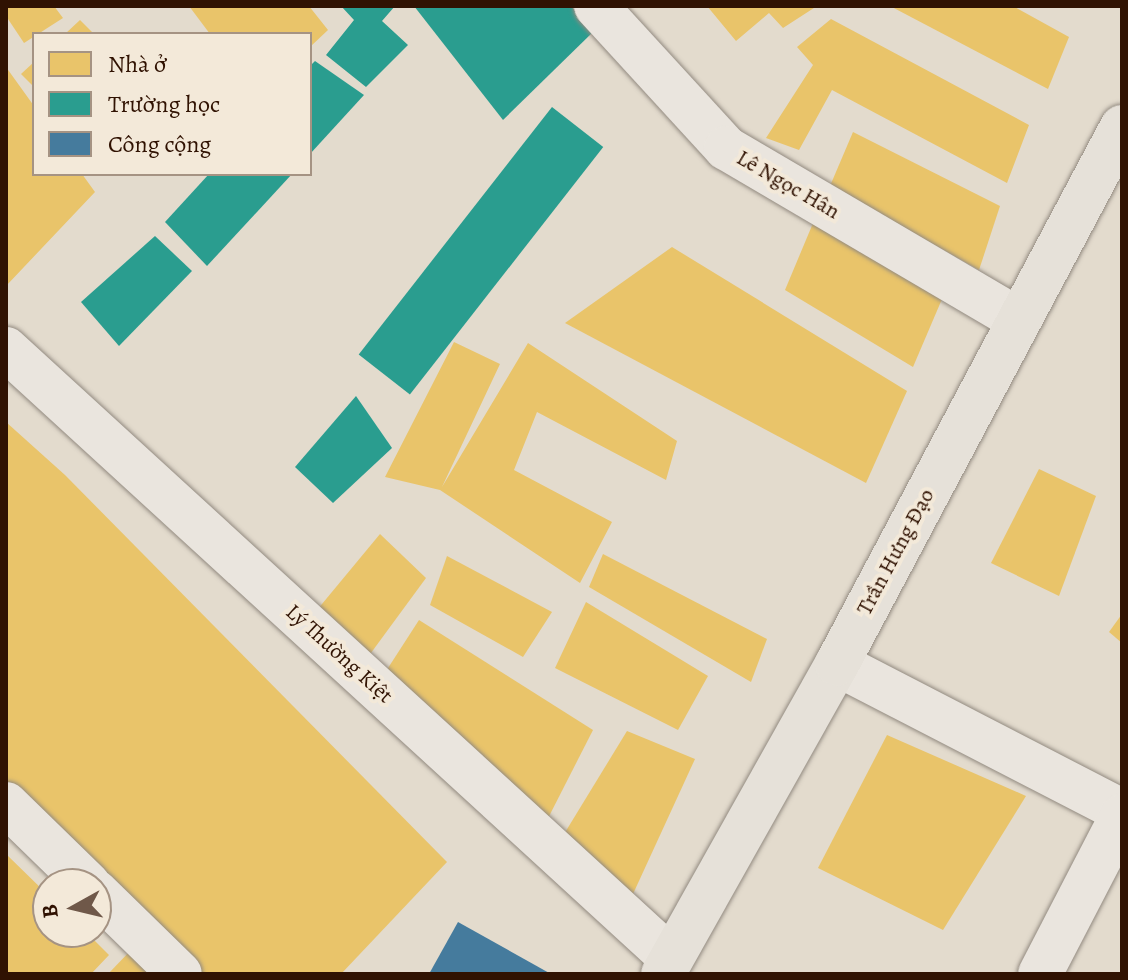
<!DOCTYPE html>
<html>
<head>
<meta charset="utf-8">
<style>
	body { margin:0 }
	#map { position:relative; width:1128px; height:980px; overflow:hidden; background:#e3dbcd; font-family:Alegreya,serif }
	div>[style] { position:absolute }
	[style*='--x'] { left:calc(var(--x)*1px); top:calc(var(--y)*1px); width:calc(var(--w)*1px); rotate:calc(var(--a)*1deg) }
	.homes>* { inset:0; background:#e9c46a }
	.schools>* { inset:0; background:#2a9d8f; transform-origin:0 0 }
	.public>* { inset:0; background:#457b9d }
	.roads { filter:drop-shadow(0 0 2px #928a80) drop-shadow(0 0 2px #928a80) }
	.minor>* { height:44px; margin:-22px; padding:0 22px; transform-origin:22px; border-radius:22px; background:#eae5de }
	.trunk>* { height:44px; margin:-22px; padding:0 22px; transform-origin:22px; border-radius:22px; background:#e6e1d9 }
	span { translate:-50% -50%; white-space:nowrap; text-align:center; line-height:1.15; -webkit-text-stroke:8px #f3e9d9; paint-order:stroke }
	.street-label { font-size:22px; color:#301202 }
	.frame { position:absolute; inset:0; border:8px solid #301202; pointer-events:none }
	.legend { position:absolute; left:32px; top:32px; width:280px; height:144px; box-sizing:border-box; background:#f3e9d9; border:2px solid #a59383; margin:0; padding:10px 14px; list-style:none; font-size:24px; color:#301202 }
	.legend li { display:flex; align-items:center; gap:16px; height:40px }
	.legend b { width:40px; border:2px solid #a59383 }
	.north { position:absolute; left:32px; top:868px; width:80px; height:80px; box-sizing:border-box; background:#f3e9d9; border:2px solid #a59383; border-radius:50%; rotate:262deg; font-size:22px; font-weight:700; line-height:32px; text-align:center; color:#301202 }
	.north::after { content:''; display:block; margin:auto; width:28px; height:36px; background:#6f5849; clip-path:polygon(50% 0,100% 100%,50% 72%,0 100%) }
</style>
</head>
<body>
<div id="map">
	<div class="homes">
		<div style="clip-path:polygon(6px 6px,54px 6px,63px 18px,24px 43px,6px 16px)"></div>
		<div style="clip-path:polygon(189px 6px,309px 6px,328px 30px,310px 47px,310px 34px,210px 34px)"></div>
		<div style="clip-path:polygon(707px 6px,817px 6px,783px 28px,769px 13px,736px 41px)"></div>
		<div style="clip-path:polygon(890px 6px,1013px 6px,1069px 37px,1048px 89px)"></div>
		<div style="clip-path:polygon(831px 19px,1029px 125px,1007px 183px,832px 90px,799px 150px,766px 138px,813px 65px,797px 47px)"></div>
		<div style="clip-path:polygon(80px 20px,94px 34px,65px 34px)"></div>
		<div style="clip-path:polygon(34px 62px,34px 87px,21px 74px)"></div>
		<div style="clip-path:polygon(6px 67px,34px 106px,34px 174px,82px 174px,95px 192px,6px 286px)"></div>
		<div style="clip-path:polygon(853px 132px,1000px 206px,979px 270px,830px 186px)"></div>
		<div style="clip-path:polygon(816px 216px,948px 285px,913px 367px,785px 290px)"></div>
		<div style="clip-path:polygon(672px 247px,907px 391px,866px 483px,565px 323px)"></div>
		<div style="clip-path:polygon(454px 342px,500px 364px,442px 487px,528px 343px,677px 441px,666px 480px,537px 412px,514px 470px,612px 522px,580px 583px,440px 490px,385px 477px)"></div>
		<div style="clip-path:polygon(6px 422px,65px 475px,447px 862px,341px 974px,198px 974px,6px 789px)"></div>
		<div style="clip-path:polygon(1039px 469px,1096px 496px,1059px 596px,991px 563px)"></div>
		<div style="clip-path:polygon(380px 534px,426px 578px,368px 657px,317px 610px)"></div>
		<div style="clip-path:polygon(603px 554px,767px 639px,751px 682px,589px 587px)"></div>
		<div style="clip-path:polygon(447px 556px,552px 612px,523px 657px,430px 605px)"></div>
		<div style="clip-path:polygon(586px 602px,708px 676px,678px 730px,555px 668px)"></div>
		<div style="clip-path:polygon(1122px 614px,1122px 643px,1109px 632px)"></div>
		<div style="clip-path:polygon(419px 620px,593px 730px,541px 832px,379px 682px)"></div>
		<div style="clip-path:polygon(627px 731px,695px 759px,633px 894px,561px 839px)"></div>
		<div style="clip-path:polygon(887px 735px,1026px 796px,943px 930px,818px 868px)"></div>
		<div style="clip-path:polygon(6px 854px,48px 895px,48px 932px,86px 932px,109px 955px,91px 974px,6px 974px)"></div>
		<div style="clip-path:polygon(133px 948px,159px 974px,108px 974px)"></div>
	</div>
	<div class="schools">
		<div style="clip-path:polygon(341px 6px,395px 6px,382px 21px,408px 45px,366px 87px,326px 55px,354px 20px)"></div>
		<div style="clip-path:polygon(414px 6px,571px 6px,593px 32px,503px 120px)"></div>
		<div style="clip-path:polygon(315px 61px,364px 95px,310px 154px,310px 66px)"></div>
		<div style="left:552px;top:107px;width:65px;height:314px;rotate:38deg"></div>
		<div style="clip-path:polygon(209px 174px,292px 174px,207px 266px,165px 222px)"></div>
		<div style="clip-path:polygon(155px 236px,192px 271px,119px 346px,81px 302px)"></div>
		<div style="clip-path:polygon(356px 396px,392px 448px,333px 503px,295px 467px)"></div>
	</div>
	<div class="public">
		<div style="clip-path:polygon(458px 922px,551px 974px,429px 974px)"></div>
	</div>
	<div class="roads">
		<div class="minor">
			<div style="--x:596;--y:6;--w:193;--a:47.5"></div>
			<div style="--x:726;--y:148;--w:338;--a:30.4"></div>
			<div style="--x:6;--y:349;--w:902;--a:42.48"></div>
			<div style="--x:837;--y:664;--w:321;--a:27.3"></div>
			<div style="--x:6;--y:804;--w:115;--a:44.3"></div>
			<div style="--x:96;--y:892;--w:117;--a:44.3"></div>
			<div style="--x:1040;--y:974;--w:178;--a:-62.6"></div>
		</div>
		<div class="trunk">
			<div style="--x:663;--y:974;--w:355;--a:-60.7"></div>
			<div style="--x:837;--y:664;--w:608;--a:-62.04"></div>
		</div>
	</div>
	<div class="street-label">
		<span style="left:788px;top:185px;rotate:30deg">Lê Ngọc Hân</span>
		<span style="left:896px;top:552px;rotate:-62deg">Trần Hưng Đạo</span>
		<span style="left:339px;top:654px;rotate:42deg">Lý Thường Kiệt</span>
	</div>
	<div class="frame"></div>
	<ul class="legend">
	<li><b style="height:22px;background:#e9c46a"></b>Nhà ở</li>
	<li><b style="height:22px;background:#2a9d8f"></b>Trường học</li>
	<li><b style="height:22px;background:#457b9d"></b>Công cộng</li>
	</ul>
	<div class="north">B</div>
</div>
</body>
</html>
